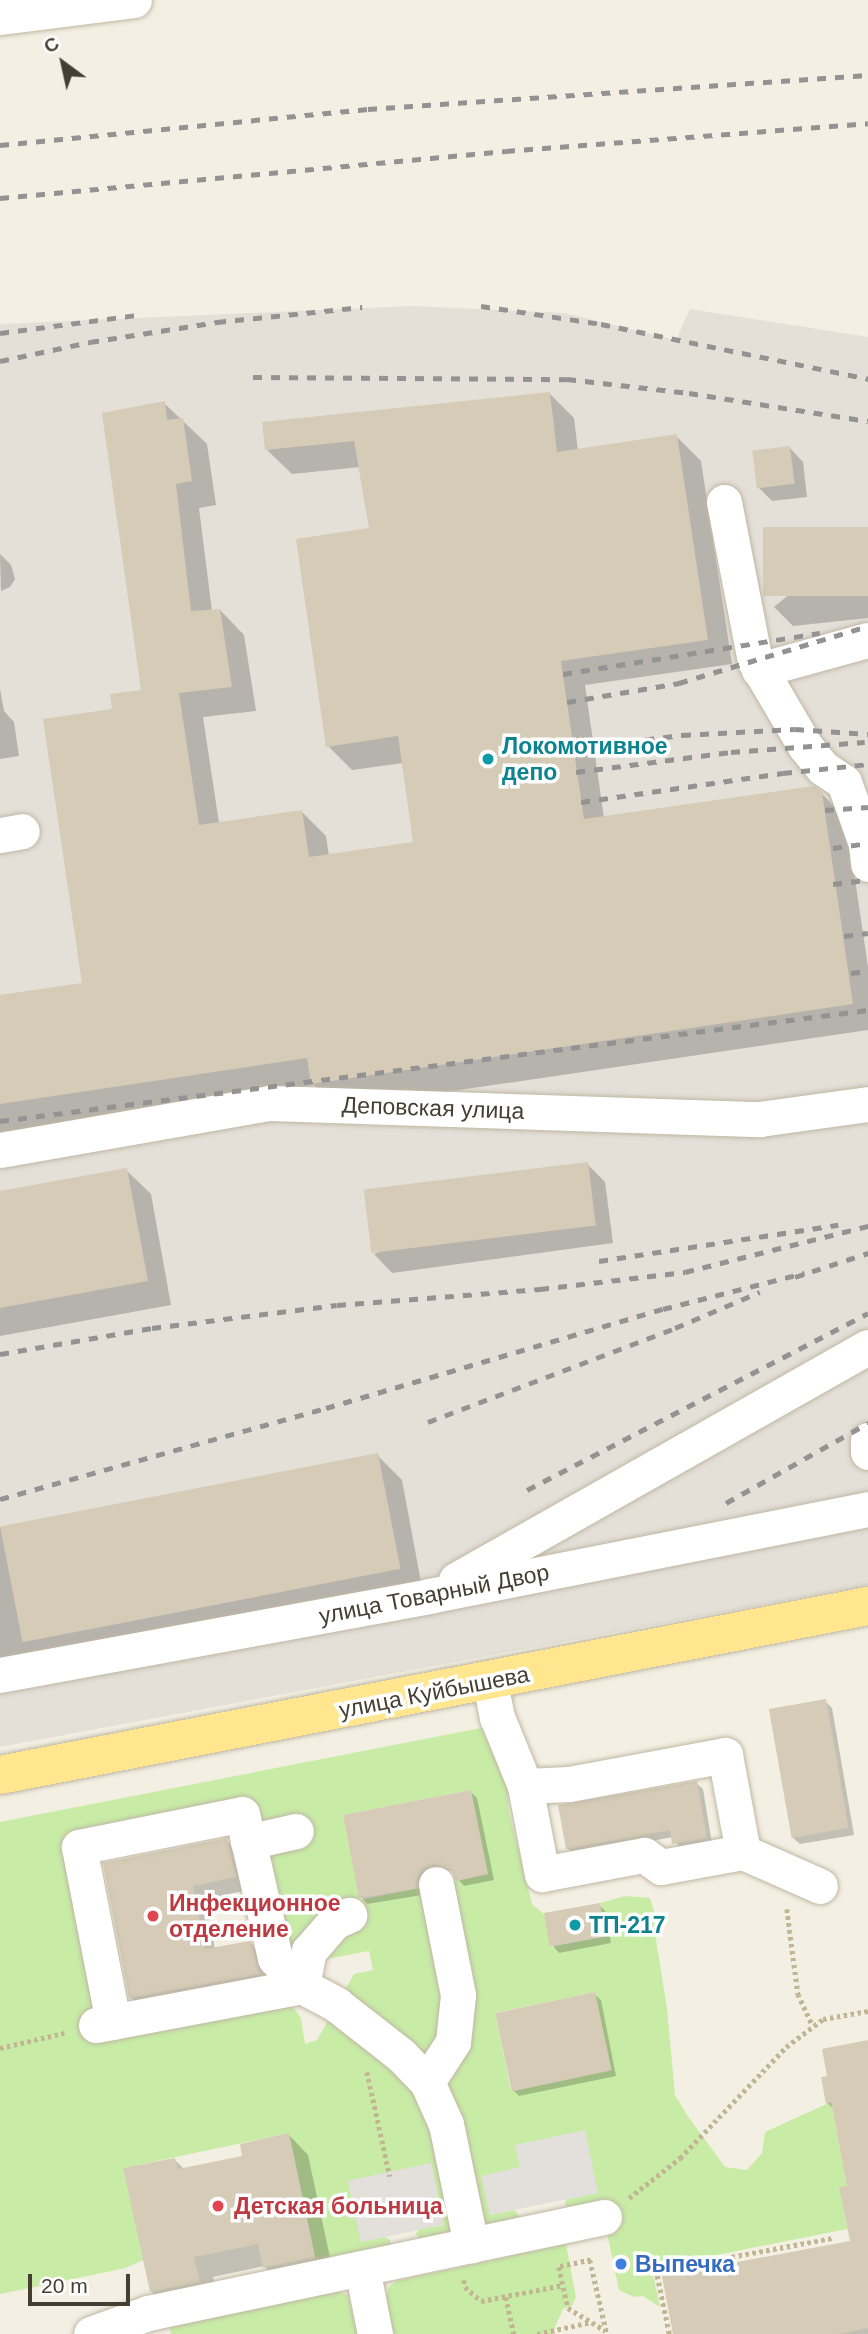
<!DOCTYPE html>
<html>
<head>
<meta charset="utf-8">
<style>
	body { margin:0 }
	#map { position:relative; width:868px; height:2334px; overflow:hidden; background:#f3efe2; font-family:Arial,sans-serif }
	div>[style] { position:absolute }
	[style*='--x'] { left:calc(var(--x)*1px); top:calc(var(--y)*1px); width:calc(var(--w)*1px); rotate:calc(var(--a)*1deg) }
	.industrial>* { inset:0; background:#e4dfd7 }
	.green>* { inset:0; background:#c8eca6 }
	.parking>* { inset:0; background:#e3e0db; transform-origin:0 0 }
	.shadow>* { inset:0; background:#0003 }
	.building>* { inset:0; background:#d5cbb6; transform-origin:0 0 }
	.path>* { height:4.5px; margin-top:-2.25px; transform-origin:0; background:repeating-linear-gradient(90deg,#c2b594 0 3.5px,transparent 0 7px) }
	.roads { filter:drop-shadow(0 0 2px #bfb7a4) drop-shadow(0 0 2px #bfb7a4) }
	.minor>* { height:35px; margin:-17.5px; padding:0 17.5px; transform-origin:17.5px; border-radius:17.5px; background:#fff }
	.major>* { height:38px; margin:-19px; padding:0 19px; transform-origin:19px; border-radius:19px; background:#ffe68f }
	.rail>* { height:5px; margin-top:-2.5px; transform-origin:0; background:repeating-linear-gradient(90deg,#939393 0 9px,transparent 0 18px) }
	.dots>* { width:19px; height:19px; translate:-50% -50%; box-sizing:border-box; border:4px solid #fff; border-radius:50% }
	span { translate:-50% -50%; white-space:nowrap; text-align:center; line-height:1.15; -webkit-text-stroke:7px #fff; paint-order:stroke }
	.culture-label { font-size:23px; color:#0d838f; font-weight:700 }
	.left { translate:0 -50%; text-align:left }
	.street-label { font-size:23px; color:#453f32 }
	.health-label { font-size:23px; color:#be3a42; font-weight:700 }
	.shop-label { font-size:23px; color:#366cbe; font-weight:700 }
	.north { position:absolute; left:28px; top:28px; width:70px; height:70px; -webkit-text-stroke:5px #fff; paint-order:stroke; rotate:327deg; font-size:19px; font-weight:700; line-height:28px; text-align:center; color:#453f32 }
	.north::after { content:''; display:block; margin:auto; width:24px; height:32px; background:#453f32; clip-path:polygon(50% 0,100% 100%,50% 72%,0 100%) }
	.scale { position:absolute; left:28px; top:2274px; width:102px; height:32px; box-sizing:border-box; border:4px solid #453f32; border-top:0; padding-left:9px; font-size:21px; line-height:24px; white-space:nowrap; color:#453f32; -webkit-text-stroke:5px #fff; paint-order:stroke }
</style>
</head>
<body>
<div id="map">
	<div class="industrial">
		<div style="clip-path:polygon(412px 306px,564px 313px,676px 340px,690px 309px,868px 337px,868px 1585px,0 1747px,0 324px)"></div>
	</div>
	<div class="green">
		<div style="clip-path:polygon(evenodd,481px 1728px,506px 1774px,509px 1812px,532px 1904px,544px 1914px,551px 1947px,606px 1936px,600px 1903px,625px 1896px,650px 1898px,657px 1920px,656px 1940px,667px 2008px,675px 2095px,689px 2118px,725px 2167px,747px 2170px,762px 2153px,765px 2132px,831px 2102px,847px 2186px,840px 2188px,847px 2229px,657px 2267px,653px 2274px,660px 2307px,643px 2296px,634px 2297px,619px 2290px,601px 2205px,566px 2209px,565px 2202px,568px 2199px,598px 2193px,516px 2145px,520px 2167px,490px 2215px,515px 2210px,520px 2217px,488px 2226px,483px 2222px,421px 2241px,416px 2234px,419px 2229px,444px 2225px,431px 2163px,361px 2241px,385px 2237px,390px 2240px,391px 2248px,317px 2266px,289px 2133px,124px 2168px,143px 2260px,126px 2268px,0 2294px,0 1822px,481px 1728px,471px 1790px,488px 1874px,360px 1900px,343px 1815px,471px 1790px,481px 1728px,251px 1799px,289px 1949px,297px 1946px,321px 1960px,369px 1951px,373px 1970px,354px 1974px,317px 2040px,305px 2044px,301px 2018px,294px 2008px,280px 2003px,95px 2012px,67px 1834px,251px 1799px,481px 1728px,595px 1992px,610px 2070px,511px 2090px,495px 2013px,595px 1992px)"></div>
		<div style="clip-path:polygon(566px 2244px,576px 2297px,572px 2306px,563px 2309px,552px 2334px,394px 2334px,387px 2309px,387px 2295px,388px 2288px,396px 2281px)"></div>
		<div style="clip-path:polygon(333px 2290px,348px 2295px,359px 2334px,171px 2334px,169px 2323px)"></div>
	</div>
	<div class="parking">
		<div style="clip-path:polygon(585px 2130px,598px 2193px,490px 2215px,481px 2176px,520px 2167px,515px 2145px)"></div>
		<div style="left:431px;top:2163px;width:63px;height:85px;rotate:78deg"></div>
	</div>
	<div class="shadow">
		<div style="clip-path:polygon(550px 394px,574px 418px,578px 451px,676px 436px,701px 461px,732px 664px,585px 685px,604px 818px,821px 793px,846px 818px,868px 967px,868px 1030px,337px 1108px,314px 1085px,0 1132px,0 997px,84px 984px,114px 711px,143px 691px,164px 403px,207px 444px,216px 505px,199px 508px,212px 611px,220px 610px,244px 635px,256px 711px,203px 717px,219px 823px,301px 811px,326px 836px,329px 856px,415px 843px,403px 763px,352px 770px,328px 746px,371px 529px,360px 467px,292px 474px,267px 450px)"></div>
		<div style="clip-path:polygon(790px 448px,803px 462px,807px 497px,772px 501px,758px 487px)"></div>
		<div style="clip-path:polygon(868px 529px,868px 618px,793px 626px,774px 607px)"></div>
		<div style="clip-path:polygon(0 554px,11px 565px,15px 579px,10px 587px,1px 591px)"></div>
		<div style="clip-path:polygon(0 689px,4px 711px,14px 722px,19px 756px,0 759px)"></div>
		<div style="clip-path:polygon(587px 1164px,605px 1182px,613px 1243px,392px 1273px,374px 1254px)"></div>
		<div style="clip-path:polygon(126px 1170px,151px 1194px,171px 1305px,0 1336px,0 1193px)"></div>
		<div style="clip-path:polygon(377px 1455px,402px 1480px,423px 1593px,0 1675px,0 1528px)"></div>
		<div style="clip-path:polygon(825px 1701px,832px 1708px,854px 1835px,800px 1844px,793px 1838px)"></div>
		<div style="clip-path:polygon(696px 1783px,703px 1789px,712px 1844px,681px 1850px,673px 1837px,574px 1855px,567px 1848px)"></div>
		<div style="clip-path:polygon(471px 1792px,477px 1798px,494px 1880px,464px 1886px,451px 1871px,438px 1870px,422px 1895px,367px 1904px,361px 1897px)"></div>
		<div style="clip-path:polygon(226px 1840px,240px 1853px,248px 1890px,205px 1899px,215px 1949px,250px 1942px,263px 1956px,272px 1987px,144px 2011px,130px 1997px,105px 1864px)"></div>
		<div style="clip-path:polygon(599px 1905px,606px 1912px,611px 1943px,559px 1953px,553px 1946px)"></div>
		<div style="clip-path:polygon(594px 1994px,601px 2000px,616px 2076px,519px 2096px,513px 2090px)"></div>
		<div style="clip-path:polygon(868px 2042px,868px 2334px,675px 2334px,852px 2242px,850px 2188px,835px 2110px,827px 2103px,829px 2077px)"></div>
		<div style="clip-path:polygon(289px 2135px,308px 2155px,334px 2276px,284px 2287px,264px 2266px,213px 2277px,218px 2301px,171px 2311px,151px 2291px,175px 2160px,185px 2170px,244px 2157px)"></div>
	</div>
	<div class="building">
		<div style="clip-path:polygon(550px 392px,557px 452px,677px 434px,708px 640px,561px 661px,584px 819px,814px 786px,822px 792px,853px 1004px,311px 1084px,307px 1058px,0 1104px,0 995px,82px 983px,43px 719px,112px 709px,110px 694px,141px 690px,102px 413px,165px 401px,167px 420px,183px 418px,192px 481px,176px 484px,191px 611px,220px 609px,232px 687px,179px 693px,199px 825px,302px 810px,309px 857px,413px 842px,398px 736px,326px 747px,296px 539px,369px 528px,354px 441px,265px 450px,262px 422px)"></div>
		<div style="left:790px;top:446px;width:38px;height:38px;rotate:83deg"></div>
		<div style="left:868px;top:527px;width:69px;height:105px;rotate:90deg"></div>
		<div style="left:588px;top:1162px;width:64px;height:226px;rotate:83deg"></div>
		<div style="clip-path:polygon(127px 1168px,148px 1281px,0 1308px,0 1191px)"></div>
		<div style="left:378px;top:1453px;width:118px;height:385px;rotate:79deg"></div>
		<div style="left:826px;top:1699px;width:131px;height:58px;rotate:80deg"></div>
		<div style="clip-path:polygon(697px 1781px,707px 1838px,672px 1844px,670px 1830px,566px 1849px,558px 1805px)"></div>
		<div style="clip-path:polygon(471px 1790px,488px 1874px,456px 1881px,451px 1870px,433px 1864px,423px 1868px,417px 1877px,416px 1889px,359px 1898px,343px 1815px)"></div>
		<div style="clip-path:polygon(227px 1838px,236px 1877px,193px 1886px,205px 1949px,250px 1941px,260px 1974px,129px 1998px,103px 1863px)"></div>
		<div style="left:600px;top:1903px;width:34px;height:57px;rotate:80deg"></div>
		<div style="left:595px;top:1992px;width:80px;height:102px;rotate:78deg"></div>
		<div style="clip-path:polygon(868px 2040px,868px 2328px,838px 2334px,673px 2334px,662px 2276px,850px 2241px,839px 2187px,847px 2186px,831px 2102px,826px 2104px,821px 2077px,827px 2076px,822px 2049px)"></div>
		<div style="clip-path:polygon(289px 2133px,315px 2257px,263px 2268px,258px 2244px,194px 2257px,200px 2282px,150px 2292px,123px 2168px,175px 2158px,178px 2169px,242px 2156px,240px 2144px)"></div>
	</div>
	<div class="path">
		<div style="--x:787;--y:1909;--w:86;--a:82.6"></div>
		<div style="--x:798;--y:1994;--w:35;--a:65"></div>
		<div style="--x:0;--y:2048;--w:66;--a:-13.2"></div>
		<div style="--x:367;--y:2072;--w:107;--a:77.6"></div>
		<div style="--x:629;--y:2198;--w:65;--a:-38.1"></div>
		<div style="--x:680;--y:2158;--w:153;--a:-46.3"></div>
		<div style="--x:786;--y:2047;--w:46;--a:-37.1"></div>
		<div style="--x:823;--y:2019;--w:46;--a:-10.1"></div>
		<div style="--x:590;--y:2260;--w:76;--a:77.1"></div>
		<div style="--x:591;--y:2260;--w:33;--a:168"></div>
		<div style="--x:559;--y:2267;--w:42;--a:77.6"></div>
		<div style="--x:568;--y:2308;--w:44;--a:31.2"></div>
		<div style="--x:464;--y:2280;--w:7;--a:82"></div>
		<div style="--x:465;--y:2287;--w:21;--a:41"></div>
		<div style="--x:481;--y:2301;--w:84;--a:-11"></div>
		<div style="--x:506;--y:2297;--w:38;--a:78"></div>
		<div style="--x:537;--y:2334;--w:55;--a:-12.5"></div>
		<div style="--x:669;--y:2334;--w:64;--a:-101.7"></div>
		<div style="--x:656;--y:2271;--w:180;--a:-10.6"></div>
	</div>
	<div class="roads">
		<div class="minor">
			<div style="--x:0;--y:17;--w:135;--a:-7.2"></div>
			<div style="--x:724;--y:502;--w:162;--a:79"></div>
			<div style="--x:755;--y:661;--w:99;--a:59.5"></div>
			<div style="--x:805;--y:746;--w:28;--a:51"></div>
			<div style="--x:823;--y:768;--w:25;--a:34"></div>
			<div style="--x:844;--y:782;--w:66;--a:70.5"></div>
			<div style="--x:866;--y:844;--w:20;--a:84"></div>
			<div style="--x:759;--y:670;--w:113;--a:-15.4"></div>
			<div style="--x:0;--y:835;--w:22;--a:-10"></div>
			<div style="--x:0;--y:1150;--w:274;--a:-9.9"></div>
			<div style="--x:270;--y:1103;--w:490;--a:1.9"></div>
			<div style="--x:760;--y:1119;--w:109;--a:-7.9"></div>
			<div style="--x:868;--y:1440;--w:12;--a:90"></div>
			<div style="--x:456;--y:1580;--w:473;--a:-29.5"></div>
			<div style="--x:0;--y:1675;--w:436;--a:-10.4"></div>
			<div style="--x:429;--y:1596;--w:448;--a:-11.2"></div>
			<div style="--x:490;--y:1682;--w:36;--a:79"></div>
			<div style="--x:497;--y:1717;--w:74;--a:67.9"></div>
			<div style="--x:525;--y:1786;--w:44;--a:-2.6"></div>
			<div style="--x:569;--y:1784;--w:159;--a:-10.5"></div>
			<div style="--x:725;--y:1755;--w:99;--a:79.5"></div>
			<div style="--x:525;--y:1786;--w:90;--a:79.1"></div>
			<div style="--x:542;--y:1874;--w:104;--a:-10.6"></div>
			<div style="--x:644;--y:1855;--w:21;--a:35"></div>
			<div style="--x:661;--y:1867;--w:83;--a:-10.4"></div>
			<div style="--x:743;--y:1852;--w:84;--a:23.8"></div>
			<div style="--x:248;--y:1842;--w:49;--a:-12.9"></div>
			<div style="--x:113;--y:2022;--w:178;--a:-101"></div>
			<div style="--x:79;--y:1847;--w:166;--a:-11.4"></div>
			<div style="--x:242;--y:1814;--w:148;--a:77.1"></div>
			<div style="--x:275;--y:1958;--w:39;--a:46"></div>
			<div style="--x:302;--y:1986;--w:40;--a:28"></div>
			<div style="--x:337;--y:2005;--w:81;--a:38"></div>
			<div style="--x:401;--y:2055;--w:37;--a:46"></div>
			<div style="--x:427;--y:2082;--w:46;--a:65.7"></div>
			<div style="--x:446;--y:2124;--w:124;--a:78.3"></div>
			<div style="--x:96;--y:2025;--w:210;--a:-10.7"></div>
			<div style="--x:302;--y:1986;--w:36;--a:-79"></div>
			<div style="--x:309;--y:1951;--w:38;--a:-49"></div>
			<div style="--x:334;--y:1922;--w:17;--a:-25"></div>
			<div style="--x:427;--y:2082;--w:48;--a:-57"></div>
			<div style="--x:453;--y:2042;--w:47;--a:-83.9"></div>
			<div style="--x:458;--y:1995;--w:113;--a:-101.2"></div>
			<div style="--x:362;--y:2268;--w:67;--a:78.9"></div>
			<div style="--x:91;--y:2334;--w:61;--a:-20.2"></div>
			<div style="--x:148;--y:2313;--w:466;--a:-11.9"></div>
		</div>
		<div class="major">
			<div style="--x:0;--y:1775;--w:884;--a:-11.02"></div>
		</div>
	</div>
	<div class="rail">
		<div style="--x:0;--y:145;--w:370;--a:-5.6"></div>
		<div style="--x:368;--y:109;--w:501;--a:-3.89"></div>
		<div style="--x:0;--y:198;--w:508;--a:-5.31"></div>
		<div style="--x:506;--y:151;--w:363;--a:-4.4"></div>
		<div style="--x:481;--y:306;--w:121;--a:8.5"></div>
		<div style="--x:601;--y:324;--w:273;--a:11.6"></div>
		<div style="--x:0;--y:333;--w:137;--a:-7.5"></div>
		<div style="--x:0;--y:361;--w:92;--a:-11.9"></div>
		<div style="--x:90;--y:342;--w:129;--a:-8.9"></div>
		<div style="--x:217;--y:322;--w:146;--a:-5.9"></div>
		<div style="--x:253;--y:377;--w:314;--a:0.4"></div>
		<div style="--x:567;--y:379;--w:123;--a:6.5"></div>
		<div style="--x:689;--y:393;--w:181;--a:8.9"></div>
		<div style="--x:563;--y:674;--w:260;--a:-9.1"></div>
		<div style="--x:567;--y:702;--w:114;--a:-9.6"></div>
		<div style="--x:679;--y:683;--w:197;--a:-16.8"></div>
		<div style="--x:574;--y:748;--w:109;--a:-6.9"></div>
		<div style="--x:682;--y:735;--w:113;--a:-3"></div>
		<div style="--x:795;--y:729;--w:73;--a:3.9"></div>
		<div style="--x:576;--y:772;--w:156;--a:-7.4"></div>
		<div style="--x:731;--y:752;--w:134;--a:-4.3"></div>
		<div style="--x:581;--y:802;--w:204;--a:-8.2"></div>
		<div style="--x:783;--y:773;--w:85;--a:-6"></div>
		<div style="--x:825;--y:810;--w:43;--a:-4"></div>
		<div style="--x:833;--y:848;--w:35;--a:-8"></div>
		<div style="--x:833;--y:884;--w:35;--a:-7"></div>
		<div style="--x:844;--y:936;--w:24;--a:-7"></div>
		<div style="--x:851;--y:973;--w:17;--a:-7"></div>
		<div style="--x:0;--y:1121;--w:875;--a:-7.29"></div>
		<div style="--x:599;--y:1261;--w:242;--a:-8.6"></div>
		<div style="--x:795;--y:1277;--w:77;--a:-18.2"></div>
		<div style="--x:0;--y:1354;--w:154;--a:-9.7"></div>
		<div style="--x:152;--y:1328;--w:186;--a:-7.1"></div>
		<div style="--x:337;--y:1305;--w:204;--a:-4.5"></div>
		<div style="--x:540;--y:1289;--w:146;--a:-6.7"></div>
		<div style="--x:685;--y:1272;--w:189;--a:-14.1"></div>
		<div style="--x:428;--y:1422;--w:264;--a:-20.8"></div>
		<div style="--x:675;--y:1328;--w:92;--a:-23"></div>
		<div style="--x:527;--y:1490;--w:384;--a:-27.4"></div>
		<div style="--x:0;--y:1499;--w:338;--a:-15.6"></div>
		<div style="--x:326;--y:1408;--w:351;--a:-16.4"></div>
		<div style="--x:663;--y:1309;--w:146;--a:-14.3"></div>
		<div style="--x:726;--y:1503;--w:163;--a:-29.4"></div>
	</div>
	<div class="dots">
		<div style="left:488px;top:759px;background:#0f9aa8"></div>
		<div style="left:153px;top:1916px;background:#e0444e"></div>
		<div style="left:575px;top:1925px;background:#0f9aa8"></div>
		<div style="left:218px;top:2206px;background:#e0444e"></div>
		<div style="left:621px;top:2264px;background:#3f7fe0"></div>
	</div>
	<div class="culture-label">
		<span class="left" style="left:502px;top:759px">Локомотивное<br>депо</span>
		<span class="left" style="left:589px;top:1925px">ТП-217</span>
	</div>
	<div class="street-label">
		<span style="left:433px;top:1108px;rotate:2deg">Деповская улица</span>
		<span style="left:434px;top:1594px;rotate:-11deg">улица Товарный Двор</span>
		<span style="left:434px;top:1692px;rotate:-11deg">улица Куйбышева</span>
	</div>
	<div class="health-label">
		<span class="left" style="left:169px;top:1916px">Инфекционное<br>отделение</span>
		<span class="left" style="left:234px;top:2206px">Детская больница</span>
	</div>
	<div class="shop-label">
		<span class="left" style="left:635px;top:2264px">Выпечка</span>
	</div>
	<div class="north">С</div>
	<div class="scale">20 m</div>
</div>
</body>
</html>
